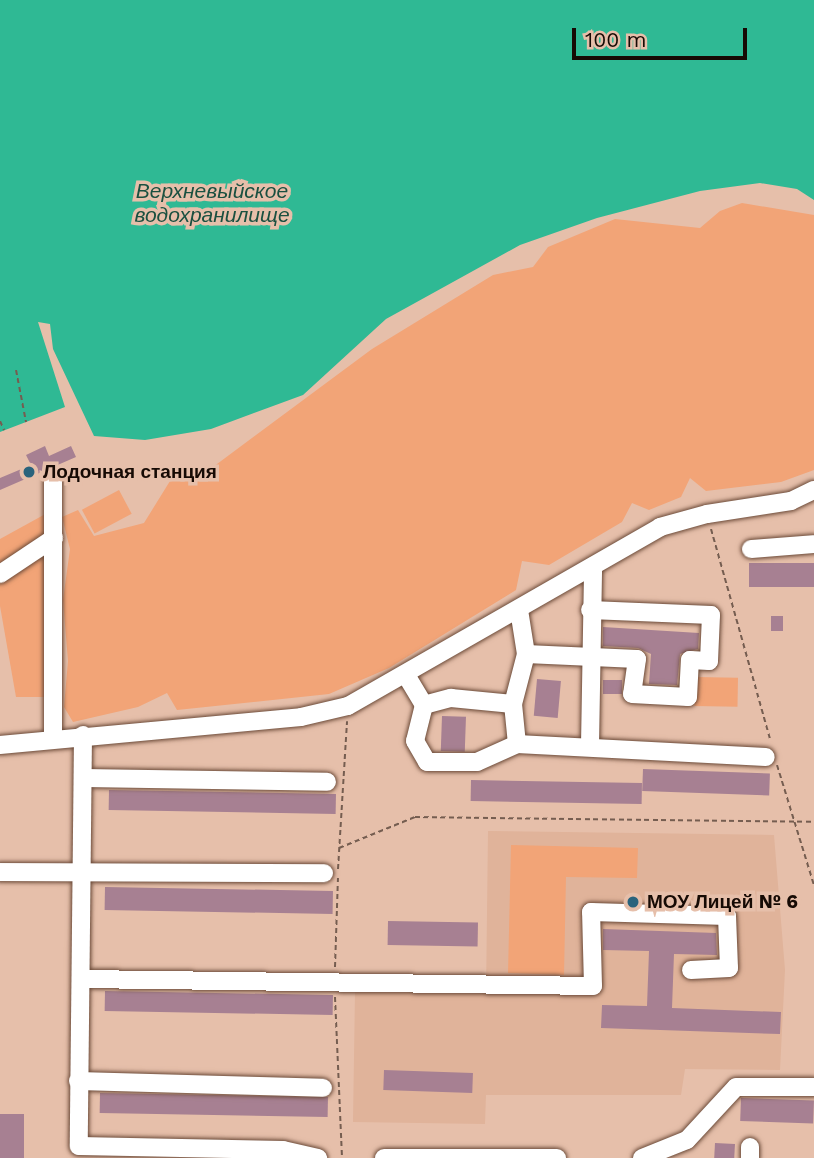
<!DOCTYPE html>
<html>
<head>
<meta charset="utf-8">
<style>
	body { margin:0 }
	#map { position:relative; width:814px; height:1158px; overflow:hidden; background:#e6bfaa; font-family:"Work Sans",sans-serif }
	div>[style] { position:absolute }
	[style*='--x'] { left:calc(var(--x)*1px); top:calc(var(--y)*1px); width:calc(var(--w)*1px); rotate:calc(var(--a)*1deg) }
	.built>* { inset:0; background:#e0b39a }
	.green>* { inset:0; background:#f2a477; transform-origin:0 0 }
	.water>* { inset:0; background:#2fb994 }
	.building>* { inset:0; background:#a78092; transform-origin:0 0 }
	.path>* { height:2px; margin-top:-1px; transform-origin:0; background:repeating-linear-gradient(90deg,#755d50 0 5px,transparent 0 8.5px) }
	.roads { filter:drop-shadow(0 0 2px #6b4a38) drop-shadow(0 0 2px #6b4a38) }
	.minor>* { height:18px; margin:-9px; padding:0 9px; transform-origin:9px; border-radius:9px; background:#fff }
	.dots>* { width:19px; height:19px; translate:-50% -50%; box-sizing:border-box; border:4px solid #e6bfaa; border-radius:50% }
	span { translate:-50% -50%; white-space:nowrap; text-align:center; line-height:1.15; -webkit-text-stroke:7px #e6bfaa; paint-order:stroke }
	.poi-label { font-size:19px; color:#160a04; font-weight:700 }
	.left { translate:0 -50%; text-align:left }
	.water-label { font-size:21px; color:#1a5040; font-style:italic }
	.scale { position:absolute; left:572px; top:28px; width:175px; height:32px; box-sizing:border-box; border:4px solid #160a04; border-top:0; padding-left:9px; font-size:21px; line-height:24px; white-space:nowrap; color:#160a04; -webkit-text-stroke:5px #e6bfaa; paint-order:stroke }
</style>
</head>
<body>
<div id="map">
	<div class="built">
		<div style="clip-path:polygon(488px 831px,774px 835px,785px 970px,780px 1070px,685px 1069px,681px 1095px,486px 1095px,485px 1124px,353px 1122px,355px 992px,486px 994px)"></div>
	</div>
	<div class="green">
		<div style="clip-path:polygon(742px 203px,814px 215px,814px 470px,781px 482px,706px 491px,690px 478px,681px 497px,649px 510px,632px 503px,622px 522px,549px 565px,522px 561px,516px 590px,389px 668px,329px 694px,177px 710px,167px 693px,138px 707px,73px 722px,64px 707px,68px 661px,63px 600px,70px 549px,62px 517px,78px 510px,94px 536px,144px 523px,170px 481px,213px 467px,372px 349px,493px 275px,533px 267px,548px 247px,615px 219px,700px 228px,720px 211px)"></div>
		<div style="left:119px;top:490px;width:27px;height:42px;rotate:62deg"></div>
		<div style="clip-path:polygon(49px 512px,46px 697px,16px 697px,0 606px,0 539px)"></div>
		<div style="left:695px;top:677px;width:43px;height:29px;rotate:1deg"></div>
		<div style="clip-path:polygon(511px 845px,638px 848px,637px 878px,566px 877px,564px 975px,508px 973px)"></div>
	</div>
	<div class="water">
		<div style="clip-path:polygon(0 0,814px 0,814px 200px,797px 189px,760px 183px,700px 191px,597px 218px,520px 245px,386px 319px,303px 395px,211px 429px,145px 440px,94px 436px,53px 349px,50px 324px,38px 322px,65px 407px,0 432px)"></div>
	</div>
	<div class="building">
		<div style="clip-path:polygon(45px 446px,49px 456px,71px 446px,76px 457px,0 490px,0 478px,31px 465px,26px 455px)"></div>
		<div style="left:814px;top:563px;width:24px;height:65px;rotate:90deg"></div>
		<div style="left:771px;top:616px;width:12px;height:15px"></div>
		<div style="clip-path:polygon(603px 627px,699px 633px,698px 649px,680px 654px,677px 685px,649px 684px,651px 654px,638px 648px,603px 646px)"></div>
		<div style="left:537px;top:679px;width:24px;height:37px;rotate:5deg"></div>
		<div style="left:603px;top:680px;width:19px;height:14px"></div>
		<div style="left:442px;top:716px;width:24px;height:35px;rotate:2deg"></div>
		<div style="left:643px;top:769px;width:127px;height:22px;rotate:2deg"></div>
		<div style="left:471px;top:780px;width:171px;height:21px;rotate:1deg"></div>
		<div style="left:109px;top:790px;width:227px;height:20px;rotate:1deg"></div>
		<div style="left:105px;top:887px;width:228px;height:23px;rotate:1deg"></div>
		<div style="left:388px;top:921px;width:90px;height:24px;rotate:1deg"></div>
		<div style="clip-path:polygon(603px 929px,716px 933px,717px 955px,674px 954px,672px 1008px,781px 1012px,780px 1034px,601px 1028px,602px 1005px,647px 1006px,649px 951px,603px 950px)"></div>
		<div style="left:105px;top:991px;width:228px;height:20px;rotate:1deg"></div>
		<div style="left:384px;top:1070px;width:89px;height:20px;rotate:2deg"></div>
		<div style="left:100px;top:1093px;width:228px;height:20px;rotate:1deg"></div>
		<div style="left:741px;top:1098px;width:73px;height:23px;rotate:2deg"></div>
		<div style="left:0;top:1114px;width:24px;height:44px"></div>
		<div style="left:715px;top:1143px;width:20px;height:15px;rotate:3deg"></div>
	</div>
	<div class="path">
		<div style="--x:16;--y:370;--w:53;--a:79.1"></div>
		<div style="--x:0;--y:421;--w:10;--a:66"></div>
		<div style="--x:711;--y:529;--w:221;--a:74.3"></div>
		<div style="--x:777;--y:765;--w:126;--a:72.9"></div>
		<div style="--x:339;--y:848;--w:82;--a:-22.2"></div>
		<div style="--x:415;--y:817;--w:399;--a:0.7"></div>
		<div style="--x:338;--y:869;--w:148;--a:-86.5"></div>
		<div style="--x:335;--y:967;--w:89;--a:-88.1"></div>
		<div style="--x:335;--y:997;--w:161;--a:87.5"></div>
	</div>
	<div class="roads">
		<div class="minor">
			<div style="--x:751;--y:549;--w:63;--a:-4.5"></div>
			<div style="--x:0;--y:574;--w:65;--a:-33.7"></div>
			<div style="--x:526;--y:654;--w:111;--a:2.6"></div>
			<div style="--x:637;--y:659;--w:35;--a:98"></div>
			<div style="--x:632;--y:694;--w:56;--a:3.1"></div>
			<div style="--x:688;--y:697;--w:37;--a:-87"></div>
			<div style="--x:690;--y:660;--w:19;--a:3"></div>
			<div style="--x:709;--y:661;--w:46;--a:-87.5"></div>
			<div style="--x:711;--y:615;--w:121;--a:-177.6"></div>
			<div style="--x:406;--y:675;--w:35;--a:59"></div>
			<div style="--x:424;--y:705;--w:37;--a:104"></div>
			<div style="--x:415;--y:741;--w:24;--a:60"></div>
			<div style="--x:427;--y:762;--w:50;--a:0"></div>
			<div style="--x:477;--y:762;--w:44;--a:-24.2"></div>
			<div style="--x:517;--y:744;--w:249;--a:3"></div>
			<div style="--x:513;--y:704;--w:52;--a:-75.4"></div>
			<div style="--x:526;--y:654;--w:45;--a:-99"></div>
			<div style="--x:424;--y:705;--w:28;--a:-15"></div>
			<div style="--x:451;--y:698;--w:62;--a:5.5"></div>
			<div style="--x:513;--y:704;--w:40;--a:84.3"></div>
			<div style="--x:83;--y:735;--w:411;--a:90.6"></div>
			<div style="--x:79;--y:1146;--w:204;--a:1.1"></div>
			<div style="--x:283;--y:1150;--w:36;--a:13"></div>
			<div style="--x:53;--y:738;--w:257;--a:-90"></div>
			<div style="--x:0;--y:745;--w:302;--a:-5.3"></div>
			<div style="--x:301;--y:717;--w:48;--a:-13.2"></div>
			<div style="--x:348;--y:706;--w:360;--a:-29.8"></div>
			<div style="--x:660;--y:527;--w:49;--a:-15.5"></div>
			<div style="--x:707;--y:514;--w:85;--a:-8.8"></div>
			<div style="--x:791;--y:501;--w:25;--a:-26"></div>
			<div style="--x:590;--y:745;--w:179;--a:-89"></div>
			<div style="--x:84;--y:778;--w:243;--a:0.9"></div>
			<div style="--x:0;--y:872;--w:324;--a:0.2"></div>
			<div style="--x:82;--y:979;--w:511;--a:0.78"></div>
			<div style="--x:593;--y:986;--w:74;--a:-91.5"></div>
			<div style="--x:591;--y:912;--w:136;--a:1.7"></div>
			<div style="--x:727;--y:916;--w:52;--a:87.8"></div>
			<div style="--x:729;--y:968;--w:38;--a:177"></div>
			<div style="--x:78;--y:1081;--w:245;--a:1.6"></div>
			<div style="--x:384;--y:1158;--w:173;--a:0"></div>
			<div style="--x:642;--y:1158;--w:48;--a:-21.8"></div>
			<div style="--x:687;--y:1140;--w:72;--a:-47.2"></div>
			<div style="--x:736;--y:1087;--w:78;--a:0"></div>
			<div style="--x:750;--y:1158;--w:11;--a:-90"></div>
		</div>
	</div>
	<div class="dots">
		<div style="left:29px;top:472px;background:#2a637c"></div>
		<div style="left:633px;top:902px;background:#2a637c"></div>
	</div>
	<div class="poi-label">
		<span class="left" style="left:43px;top:472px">Лодочная станция</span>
		<span class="left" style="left:647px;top:902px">МОУ Лицей № 6</span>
	</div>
	<div class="water-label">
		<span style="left:212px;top:203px">Верхневыйское<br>водохранилище</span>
	</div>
	<div class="scale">100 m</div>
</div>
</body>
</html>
